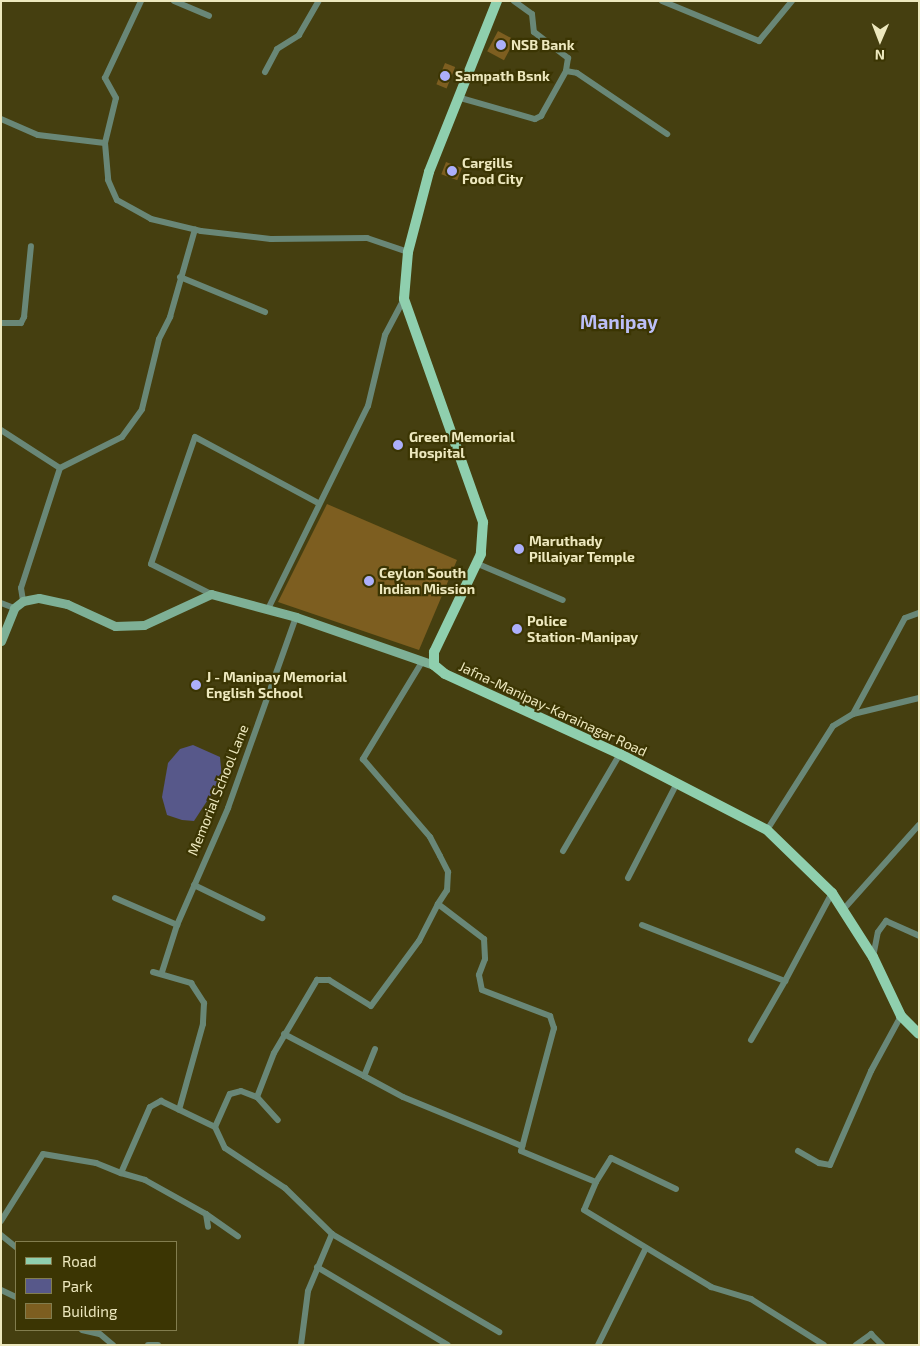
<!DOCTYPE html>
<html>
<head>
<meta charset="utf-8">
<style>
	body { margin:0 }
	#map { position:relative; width:920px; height:1346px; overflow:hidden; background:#453f10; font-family:"Exo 2",sans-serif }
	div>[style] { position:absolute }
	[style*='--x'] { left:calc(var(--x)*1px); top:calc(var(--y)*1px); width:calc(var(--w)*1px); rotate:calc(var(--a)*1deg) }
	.green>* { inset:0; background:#57588a }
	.building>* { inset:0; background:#7d5e20; transform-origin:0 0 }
	.street>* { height:6px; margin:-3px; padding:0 3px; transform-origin:3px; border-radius:3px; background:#698777 }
	.secondary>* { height:9px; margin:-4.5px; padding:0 4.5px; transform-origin:4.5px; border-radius:4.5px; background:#7eb096 }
	.primary>* { height:10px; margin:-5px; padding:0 5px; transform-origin:5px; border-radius:5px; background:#8fcfae }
	.dots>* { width:14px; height:14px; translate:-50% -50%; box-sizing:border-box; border:2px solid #3b3503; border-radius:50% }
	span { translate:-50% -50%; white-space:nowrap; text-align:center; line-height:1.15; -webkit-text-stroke:4.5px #3b3503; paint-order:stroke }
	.poi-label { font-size:14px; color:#ede8be; font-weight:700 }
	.left { translate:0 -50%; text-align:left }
	.street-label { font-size:14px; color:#ede8be }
	.district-label { font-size:19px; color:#bbbef7; font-weight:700 }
	.frame { position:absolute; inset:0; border:2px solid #ede8be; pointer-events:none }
	.legend { position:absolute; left:15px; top:1241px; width:162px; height:90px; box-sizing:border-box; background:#3b3503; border:1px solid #827d4e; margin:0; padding:6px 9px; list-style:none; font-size:15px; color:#ede8be }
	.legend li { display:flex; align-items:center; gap:10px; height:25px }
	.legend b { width:25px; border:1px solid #827d4e }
	.north { position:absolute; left:855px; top:15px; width:50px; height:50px; -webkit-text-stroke:4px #3b3503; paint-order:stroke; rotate:181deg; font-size:14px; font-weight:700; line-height:20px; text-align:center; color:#ede8be }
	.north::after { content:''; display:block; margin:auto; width:18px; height:22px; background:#ede8be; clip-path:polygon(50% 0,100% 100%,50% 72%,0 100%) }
</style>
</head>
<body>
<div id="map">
	<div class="green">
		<div style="clip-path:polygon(193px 745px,220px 757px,222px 778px,194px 821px,182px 820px,167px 815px,162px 797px,168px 763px,180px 749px)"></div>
	</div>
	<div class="building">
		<div style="left:498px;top:31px;width:19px;height:23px;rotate:28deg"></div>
		<div style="left:445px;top:63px;width:11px;height:23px;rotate:22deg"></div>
		<div style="left:446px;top:162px;width:17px;height:13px;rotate:21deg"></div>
		<div style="clip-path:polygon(327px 504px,457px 560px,419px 650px,278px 602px)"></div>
	</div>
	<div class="street">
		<div style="--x:174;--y:1;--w:38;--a:23"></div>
		<div style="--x:514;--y:1;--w:22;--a:36"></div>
		<div style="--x:532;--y:14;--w:18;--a:84"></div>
		<div style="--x:534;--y:32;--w:43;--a:37.4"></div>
		<div style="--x:568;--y:58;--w:13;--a:99"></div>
		<div style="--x:662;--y:1;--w:105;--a:22.4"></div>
		<div style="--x:759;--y:41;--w:52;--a:-50.5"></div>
		<div style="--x:265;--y:72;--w:26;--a:-62"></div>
		<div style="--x:277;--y:49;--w:26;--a:-32"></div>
		<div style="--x:299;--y:35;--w:39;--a:-60"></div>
		<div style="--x:457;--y:97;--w:81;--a:15.8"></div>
		<div style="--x:535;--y:119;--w:7;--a:-27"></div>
		<div style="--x:541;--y:116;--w:51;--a:-60.9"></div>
		<div style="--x:566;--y:71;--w:11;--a:10"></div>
		<div style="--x:577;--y:73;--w:109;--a:34.1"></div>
		<div style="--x:1;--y:119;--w:40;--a:23.4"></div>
		<div style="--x:38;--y:135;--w:67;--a:6.8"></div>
		<div style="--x:105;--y:143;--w:37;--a:85"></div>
		<div style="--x:108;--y:180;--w:22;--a:66"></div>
		<div style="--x:117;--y:200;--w:39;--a:29"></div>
		<div style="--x:151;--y:219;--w:51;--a:13.5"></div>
		<div style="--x:201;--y:231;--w:70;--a:6.5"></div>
		<div style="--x:271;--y:239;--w:96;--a:-0.6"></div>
		<div style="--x:367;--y:238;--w:43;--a:18.9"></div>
		<div style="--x:105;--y:143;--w:46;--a:-76.3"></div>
		<div style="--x:116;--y:98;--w:23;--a:-119"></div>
		<div style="--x:105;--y:78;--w:85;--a:-64.9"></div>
		<div style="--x:180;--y:277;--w:92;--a:22.4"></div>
		<div style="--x:1;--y:323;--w:20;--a:0"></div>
		<div style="--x:21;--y:323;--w:7;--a:-63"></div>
		<div style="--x:24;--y:317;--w:71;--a:-84.4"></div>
		<div style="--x:1;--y:430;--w:70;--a:32.8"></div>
		<div style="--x:60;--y:468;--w:126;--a:108"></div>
		<div style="--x:21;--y:588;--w:13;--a:81"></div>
		<div style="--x:60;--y:468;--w:69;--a:-26.6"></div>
		<div style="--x:122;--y:437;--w:34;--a:-54"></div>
		<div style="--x:142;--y:409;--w:72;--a:-76.3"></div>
		<div style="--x:159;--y:339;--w:25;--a:-63"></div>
		<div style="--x:170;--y:317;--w:91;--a:-74.1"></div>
		<div style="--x:478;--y:564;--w:92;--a:23"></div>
		<div style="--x:211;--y:594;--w:67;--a:-153.4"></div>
		<div style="--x:151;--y:564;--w:134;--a:-70.9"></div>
		<div style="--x:195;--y:437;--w:140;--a:28.2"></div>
		<div style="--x:1;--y:603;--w:14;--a:21"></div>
		<div style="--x:268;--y:609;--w:226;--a:-63.8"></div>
		<div style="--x:368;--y:406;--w:73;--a:-76.5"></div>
		<div style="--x:385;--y:335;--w:41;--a:-62.2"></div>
		<div style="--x:422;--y:662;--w:114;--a:121.3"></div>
		<div style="--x:363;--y:759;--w:103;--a:49.3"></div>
		<div style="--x:430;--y:837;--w:21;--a:62"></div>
		<div style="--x:440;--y:856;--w:18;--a:63"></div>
		<div style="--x:448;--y:872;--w:18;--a:93"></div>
		<div style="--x:447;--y:890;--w:17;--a:123"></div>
		<div style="--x:438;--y:904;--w:58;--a:37.3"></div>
		<div style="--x:484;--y:939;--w:20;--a:87"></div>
		<div style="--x:485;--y:959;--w:17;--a:111"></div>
		<div style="--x:479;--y:975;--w:15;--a:79"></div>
		<div style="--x:482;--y:990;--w:73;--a:20.9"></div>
		<div style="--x:550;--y:1016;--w:13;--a:72"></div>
		<div style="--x:554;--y:1028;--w:127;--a:105"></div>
		<div style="--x:521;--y:1151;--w:81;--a:22.5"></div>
		<div style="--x:853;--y:714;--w:109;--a:-61.6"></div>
		<div style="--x:905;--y:618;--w:15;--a:-20"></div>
		<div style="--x:767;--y:830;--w:123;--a:-57.6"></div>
		<div style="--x:833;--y:726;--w:23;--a:-31"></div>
		<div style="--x:853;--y:714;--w:68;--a:-13.6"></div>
		<div style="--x:563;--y:851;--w:113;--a:-59.6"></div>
		<div style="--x:628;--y:878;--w:107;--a:-62.7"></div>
		<div style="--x:194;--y:885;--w:76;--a:25.9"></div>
		<div style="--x:115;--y:898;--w:68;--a:23.5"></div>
		<div style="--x:842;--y:911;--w:115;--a:-48.2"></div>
		<div style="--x:642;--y:925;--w:154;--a:21.4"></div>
		<div style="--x:785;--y:981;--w:100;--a:-61.9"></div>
		<div style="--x:873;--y:957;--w:25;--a:-79"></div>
		<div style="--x:878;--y:932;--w:14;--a:-54"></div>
		<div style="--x:886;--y:921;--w:36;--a:24"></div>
		<div style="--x:153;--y:972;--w:40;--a:16"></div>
		<div style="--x:191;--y:983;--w:24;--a:57"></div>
		<div style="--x:204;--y:1003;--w:21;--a:93"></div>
		<div style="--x:203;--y:1024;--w:89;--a:105.6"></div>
		<div style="--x:162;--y:972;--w:49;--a:-72.3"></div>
		<div style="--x:177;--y:925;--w:128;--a:-66.4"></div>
		<div style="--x:228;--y:808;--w:203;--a:-70.4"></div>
		<div style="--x:284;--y:1034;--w:90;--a:27.7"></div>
		<div style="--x:751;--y:1040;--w:68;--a:-60"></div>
		<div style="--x:375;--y:1049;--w:29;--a:112"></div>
		<div style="--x:364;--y:1076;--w:44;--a:28.3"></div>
		<div style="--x:403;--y:1097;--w:129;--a:22.4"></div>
		<div style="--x:257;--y:1097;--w:31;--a:48"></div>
		<div style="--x:215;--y:1127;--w:36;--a:-66"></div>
		<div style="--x:230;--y:1094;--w:11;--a:-15"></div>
		<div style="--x:241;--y:1091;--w:17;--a:21"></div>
		<div style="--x:257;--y:1097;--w:47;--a:-68.9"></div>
		<div style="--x:274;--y:1053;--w:85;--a:-59.5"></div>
		<div style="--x:317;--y:980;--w:12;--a:0"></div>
		<div style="--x:329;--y:980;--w:49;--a:31.8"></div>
		<div style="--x:371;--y:1006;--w:81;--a:-53.6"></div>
		<div style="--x:419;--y:941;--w:42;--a:-62.8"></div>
		<div style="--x:798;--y:1151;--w:24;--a:30"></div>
		<div style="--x:819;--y:1163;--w:11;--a:10"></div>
		<div style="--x:830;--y:1165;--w:103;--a:-66.4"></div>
		<div style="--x:871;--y:1071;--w:63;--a:-61.4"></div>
		<div style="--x:121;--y:1173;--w:25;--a:16"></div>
		<div style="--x:145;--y:1180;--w:70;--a:29.1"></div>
		<div style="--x:206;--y:1214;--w:13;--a:81"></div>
		<div style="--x:676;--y:1189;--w:72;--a:-154.5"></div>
		<div style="--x:611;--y:1158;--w:28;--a:122"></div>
		<div style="--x:596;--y:1182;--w:30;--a:113"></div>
		<div style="--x:584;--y:1210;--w:149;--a:31.2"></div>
		<div style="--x:711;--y:1287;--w:42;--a:16.7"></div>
		<div style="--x:751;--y:1299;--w:86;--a:32.2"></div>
		<div style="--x:206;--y:1214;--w:39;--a:35"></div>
		<div style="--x:1;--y:1221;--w:79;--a:-57.9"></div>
		<div style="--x:43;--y:1154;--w:54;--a:9.6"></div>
		<div style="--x:96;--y:1163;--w:27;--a:22"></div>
		<div style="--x:121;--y:1173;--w:72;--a:-66.3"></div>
		<div style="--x:150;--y:1107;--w:13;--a:-29"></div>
		<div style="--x:161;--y:1101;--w:60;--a:25.7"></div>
		<div style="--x:215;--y:1127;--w:23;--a:65"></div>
		<div style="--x:225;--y:1148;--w:72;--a:33.7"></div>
		<div style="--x:285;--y:1188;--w:66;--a:44.4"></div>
		<div style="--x:332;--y:1234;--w:194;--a:30.4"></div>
		<div style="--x:1;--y:1235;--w:19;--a:39"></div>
		<div style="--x:317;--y:1267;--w:152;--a:30.8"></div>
		<div style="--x:1;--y:1290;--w:17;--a:25"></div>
		<div style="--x:82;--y:1330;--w:18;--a:13"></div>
		<div style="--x:100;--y:1334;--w:17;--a:40"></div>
		<div style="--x:148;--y:1345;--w:10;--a:0"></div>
		<div style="--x:301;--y:1345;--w:54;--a:-82.6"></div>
		<div style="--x:308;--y:1291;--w:62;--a:-67.2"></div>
		<div style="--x:598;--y:1345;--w:108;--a:-63.7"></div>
		<div style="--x:856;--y:1345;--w:19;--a:-36"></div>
		<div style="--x:871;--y:1334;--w:16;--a:45"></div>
	</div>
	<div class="secondary">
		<div style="--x:1;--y:641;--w:35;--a:-68"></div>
		<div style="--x:14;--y:608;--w:11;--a:-38"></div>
		<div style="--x:23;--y:601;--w:16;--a:-11"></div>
		<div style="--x:39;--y:598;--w:29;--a:12"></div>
		<div style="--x:67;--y:604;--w:53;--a:24.6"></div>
		<div style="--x:115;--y:626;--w:29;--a:-2"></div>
		<div style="--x:144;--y:625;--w:74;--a:-24.8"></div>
		<div style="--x:211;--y:594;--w:88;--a:15.1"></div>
		<div style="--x:296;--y:617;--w:146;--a:19.2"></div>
	</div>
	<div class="primary">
		<div style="--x:497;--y:1;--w:184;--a:111.7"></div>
		<div style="--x:429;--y:172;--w:83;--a:104.7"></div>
		<div style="--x:408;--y:252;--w:47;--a:94.9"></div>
		<div style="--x:404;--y:299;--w:237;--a:70.5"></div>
		<div style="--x:483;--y:522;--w:32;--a:94"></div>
		<div style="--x:481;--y:554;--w:109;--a:115.6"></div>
		<div style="--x:434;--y:652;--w:13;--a:90"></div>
		<div style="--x:434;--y:665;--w:14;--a:39"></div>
		<div style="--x:445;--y:674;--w:192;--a:24.6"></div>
		<div style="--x:620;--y:754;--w:165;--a:27.3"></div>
		<div style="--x:767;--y:830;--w:91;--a:44.1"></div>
		<div style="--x:832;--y:893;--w:76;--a:57.4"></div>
		<div style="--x:873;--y:957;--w:65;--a:64.6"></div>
		<div style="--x:901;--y:1016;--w:25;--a:45"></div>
	</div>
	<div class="dots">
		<div style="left:501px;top:45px;background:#acaffb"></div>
		<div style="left:445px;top:76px;background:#acaffb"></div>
		<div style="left:452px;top:171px;background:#acaffb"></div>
		<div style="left:398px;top:445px;background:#acaffb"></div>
		<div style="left:519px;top:549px;background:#acaffb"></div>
		<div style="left:369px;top:581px;background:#acaffb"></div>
		<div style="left:517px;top:629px;background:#acaffb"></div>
		<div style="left:196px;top:685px;background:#acaffb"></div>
	</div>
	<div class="poi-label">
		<span class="left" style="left:511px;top:45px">NSB Bank</span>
		<span class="left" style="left:455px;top:76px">Sampath Bsnk</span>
		<span class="left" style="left:462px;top:171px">Cargills<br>Food City</span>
		<span class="left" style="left:409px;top:445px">Green Memorial<br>Hospital</span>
		<span class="left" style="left:529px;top:549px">Maruthady<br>Pillaiyar Temple</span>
		<span class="left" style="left:379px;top:581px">Ceylon South<br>Indian Mission</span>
		<span class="left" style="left:527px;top:629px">Police<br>Station-Manipay</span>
		<span class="left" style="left:206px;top:685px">J - Manipay Memorial<br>English School</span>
	</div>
	<div class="street-label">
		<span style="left:553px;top:709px;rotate:25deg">Jafna-Manipay-Karainagar Road</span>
		<span style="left:218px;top:790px;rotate:-68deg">Memorial School Lane</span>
	</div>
	<div class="district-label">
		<span style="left:619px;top:322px">Manipay</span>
	</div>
	<div class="frame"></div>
	<ul class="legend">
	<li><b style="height:6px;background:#8fcfae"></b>Road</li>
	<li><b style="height:14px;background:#57588a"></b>Park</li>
	<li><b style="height:14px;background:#7d5e20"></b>Building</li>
	</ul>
	<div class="north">N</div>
</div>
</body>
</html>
